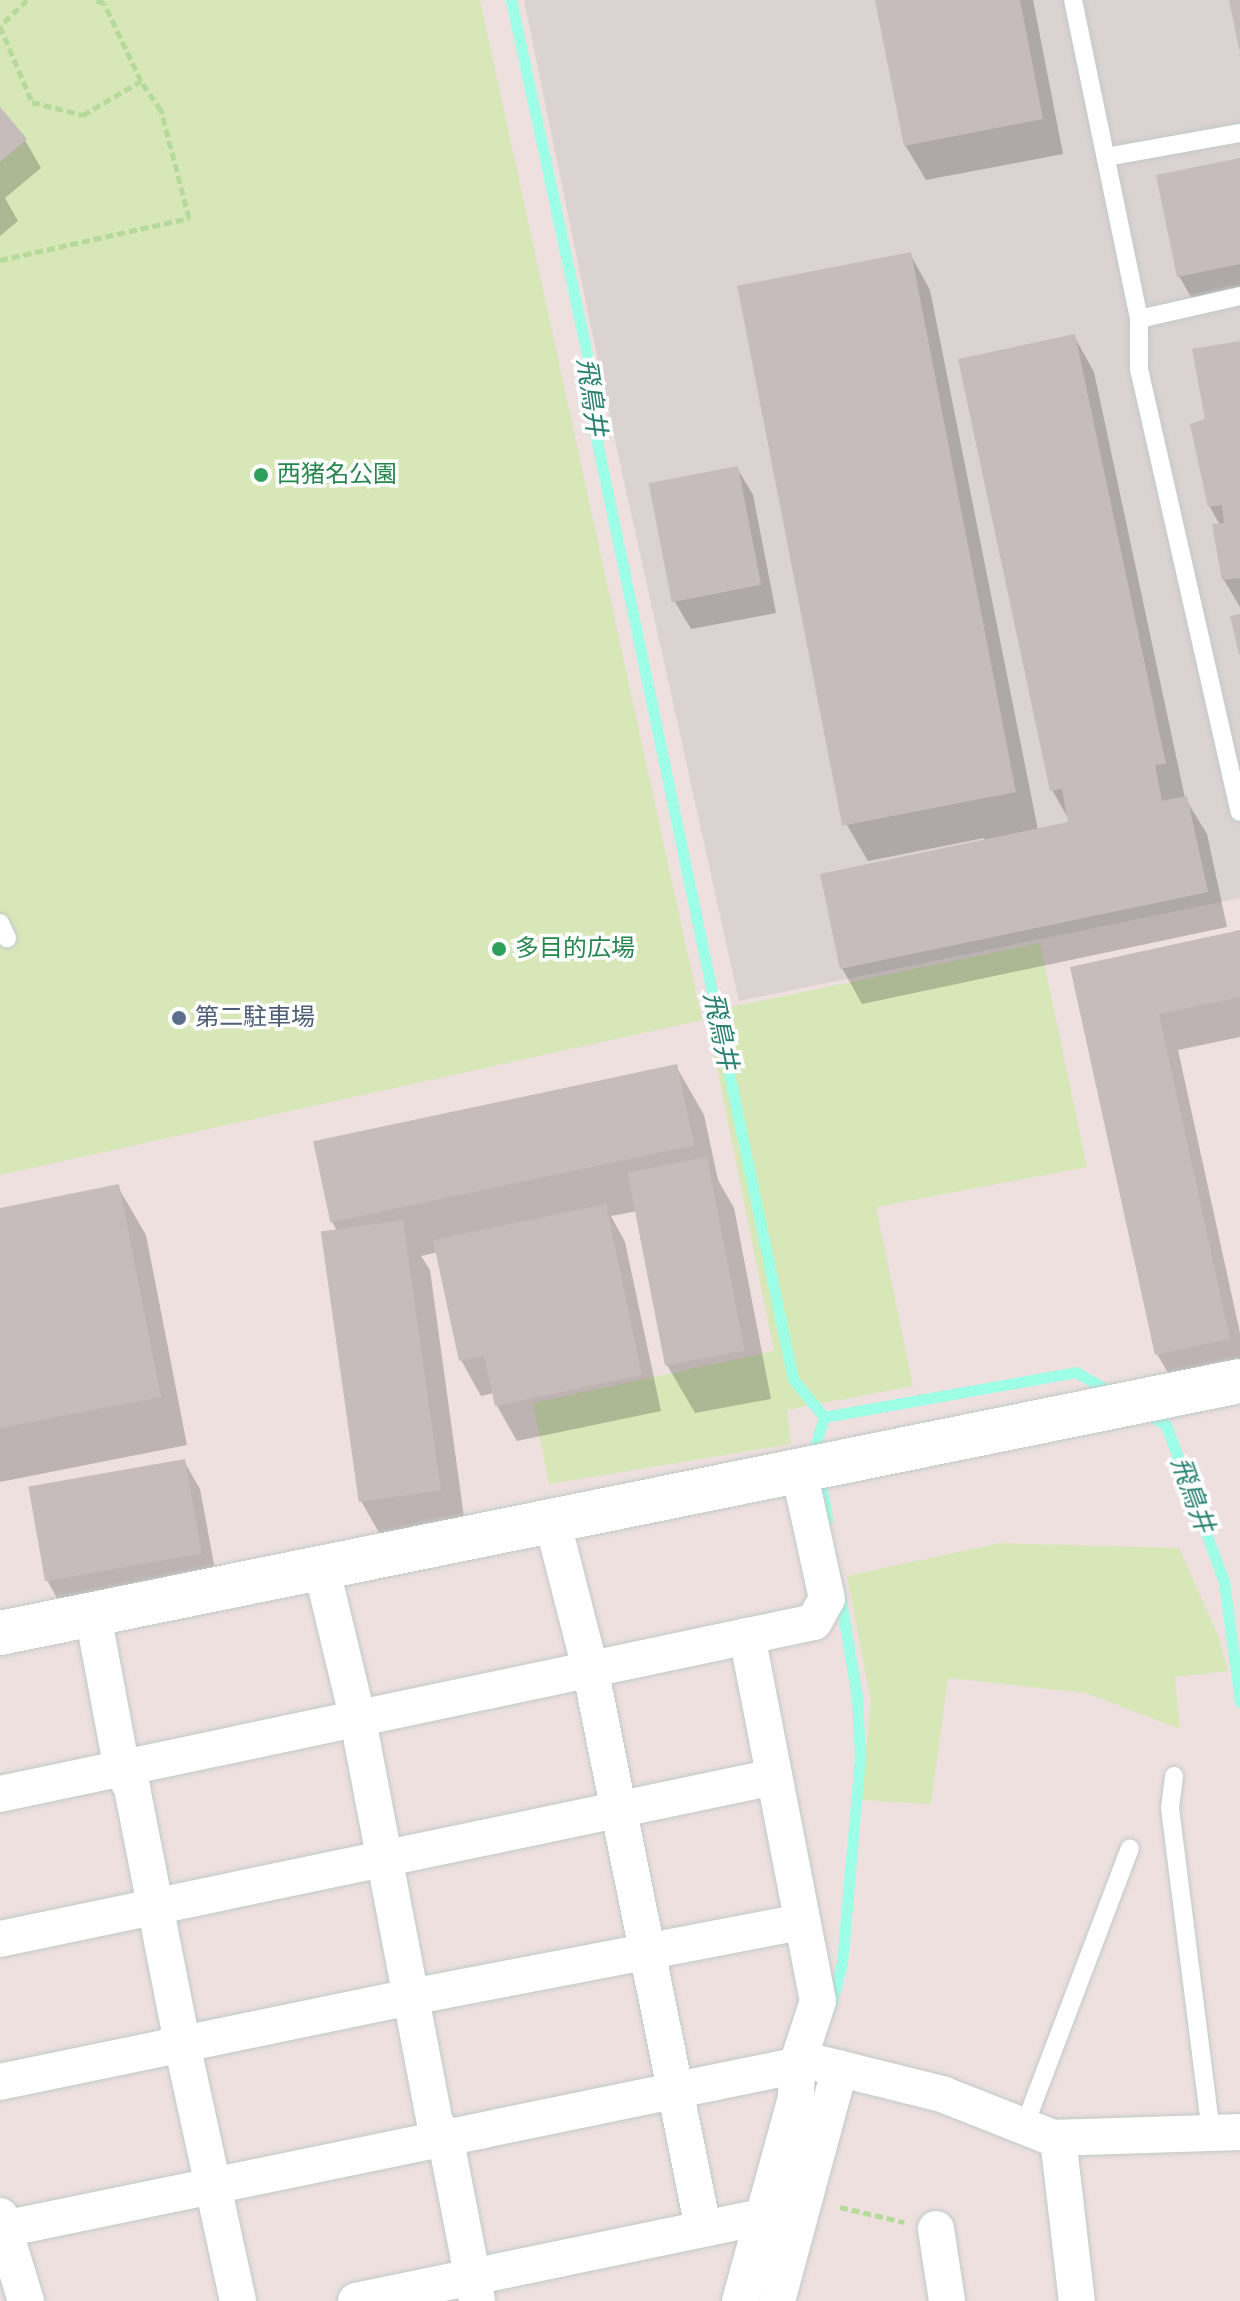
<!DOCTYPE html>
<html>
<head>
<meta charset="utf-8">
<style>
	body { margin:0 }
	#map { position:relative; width:1240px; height:2301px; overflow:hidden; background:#ede0df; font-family:"DejaVu Sans","Noto Sans JP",sans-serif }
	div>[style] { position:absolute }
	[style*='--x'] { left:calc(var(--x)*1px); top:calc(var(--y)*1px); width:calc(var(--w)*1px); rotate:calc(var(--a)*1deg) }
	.industrial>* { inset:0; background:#dbd2d2 }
	.green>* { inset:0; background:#d8e7b8 }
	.shadow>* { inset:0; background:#0003 }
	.stream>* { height:11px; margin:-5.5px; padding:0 5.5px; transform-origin:5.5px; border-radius:5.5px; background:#9cffe6 }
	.building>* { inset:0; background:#c7bcbc; transform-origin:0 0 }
	.path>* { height:5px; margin-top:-2.5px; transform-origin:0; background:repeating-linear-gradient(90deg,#b6da9a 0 8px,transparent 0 12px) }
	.roads { filter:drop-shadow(0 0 2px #c1c9c9) drop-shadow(0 0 2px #c1c9c9) }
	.service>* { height:18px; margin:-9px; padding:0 9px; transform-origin:9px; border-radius:9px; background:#fff }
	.minor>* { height:36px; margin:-18px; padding:0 18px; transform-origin:18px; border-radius:18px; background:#fff }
	.tertiary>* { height:44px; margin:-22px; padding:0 22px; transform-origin:22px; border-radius:22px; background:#fff }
	.dots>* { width:22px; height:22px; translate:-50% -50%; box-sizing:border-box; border:4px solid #fff; border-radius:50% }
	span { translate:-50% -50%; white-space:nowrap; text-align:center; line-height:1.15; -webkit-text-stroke:7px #fff; paint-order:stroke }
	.leisure-label { font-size:24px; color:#27864d }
	.left { translate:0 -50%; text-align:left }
	.service-label { font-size:24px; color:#4e5e75 }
	.water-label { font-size:26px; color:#288170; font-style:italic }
</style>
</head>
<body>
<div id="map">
	<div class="industrial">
		<div style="clip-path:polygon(524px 0,1240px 0,1240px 898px,739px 1001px,605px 395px)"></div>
	</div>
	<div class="green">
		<div style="clip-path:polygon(0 0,480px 0,702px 1020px,0 1175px)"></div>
		<div style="clip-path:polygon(1040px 943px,1087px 1167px,876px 1207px,913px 1386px,787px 1410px,791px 1444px,549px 1484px,533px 1403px,774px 1351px,706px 1012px)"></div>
		<div style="clip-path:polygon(1000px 1543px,1179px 1548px,1217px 1633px,1228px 1671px,1175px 1677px,1180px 1729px,1086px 1693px,948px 1678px,931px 1804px,861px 1800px,871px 1701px,847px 1576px)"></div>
	</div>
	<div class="shadow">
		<div style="clip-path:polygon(877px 0,1033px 0,1063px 154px,926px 180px,905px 145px)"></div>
		<div style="clip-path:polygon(0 111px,25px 140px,41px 168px,5px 198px,18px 221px,0 236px)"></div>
		<div style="clip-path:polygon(1240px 160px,1240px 295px,1195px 304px,1179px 276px)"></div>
		<div style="clip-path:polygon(910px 254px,930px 290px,1038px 830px,1071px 823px,1052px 790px,1074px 336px,1094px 372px,1185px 798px,1207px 834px,1227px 927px,862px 1004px,842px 968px,985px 842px,984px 838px,868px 861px,847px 825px)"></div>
		<div style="clip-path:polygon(1240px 343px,1240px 607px,1224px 580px,1220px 525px,1210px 507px,1207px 421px)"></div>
		<div style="clip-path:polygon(737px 468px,753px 495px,776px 613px,691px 629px,675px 602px)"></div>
		<div style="clip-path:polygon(1240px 932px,1240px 1037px,1178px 1050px,1240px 1333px,1240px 1377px,1178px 1390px,1157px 1354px,1073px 969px)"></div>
		<div style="clip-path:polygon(676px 1066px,704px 1115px,718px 1180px,734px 1208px,771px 1399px,695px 1413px,667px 1365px,637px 1211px,611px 1216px,625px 1242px,661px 1411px,517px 1441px,497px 1406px,494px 1393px,481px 1396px,461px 1360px,438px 1252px,421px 1256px,430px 1270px,467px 1539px,389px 1550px,361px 1501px,337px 1231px,331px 1220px)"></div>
		<div style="clip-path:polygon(118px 1187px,146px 1235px,187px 1445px,0 1482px,0 1210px)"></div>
		<div style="clip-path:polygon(184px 1461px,200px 1489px,217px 1580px,62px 1607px,47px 1580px)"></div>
	</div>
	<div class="stream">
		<div style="--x:511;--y:0;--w:393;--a:77.9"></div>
		<div style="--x:593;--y:384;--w:34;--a:92"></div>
		<div style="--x:592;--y:418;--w:982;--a:78.19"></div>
		<div style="--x:793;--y:1379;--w:49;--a:50.8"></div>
		<div style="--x:824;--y:1417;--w:256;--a:-10.1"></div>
		<div style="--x:1076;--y:1372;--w:44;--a:30.1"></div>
		<div style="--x:1146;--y:1413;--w:23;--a:31"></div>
		<div style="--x:1166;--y:1425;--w:167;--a:69.7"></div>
		<div style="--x:1224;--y:1582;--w:121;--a:82.4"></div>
		<div style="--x:817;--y:1459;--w:13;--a:-99"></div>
		<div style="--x:815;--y:1446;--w:30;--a:-73"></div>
		<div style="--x:820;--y:1476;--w:44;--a:80.8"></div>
		<div style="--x:831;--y:2006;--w:44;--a:-75.7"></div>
		<div style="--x:842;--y:1963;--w:207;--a:-85"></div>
		<div style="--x:860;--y:1757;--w:60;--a:-92.9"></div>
		<div style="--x:857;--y:1697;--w:103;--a:-99.5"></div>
	</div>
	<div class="building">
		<div style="clip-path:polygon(875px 0,1020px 0,1043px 119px,904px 146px)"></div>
		<div style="clip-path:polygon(1229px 0,1240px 0,1240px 49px,1239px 49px)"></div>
		<div style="clip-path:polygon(0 107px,27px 139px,0 162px)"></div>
		<div style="clip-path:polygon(1240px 158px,1240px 264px,1177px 277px,1156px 175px)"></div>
		<div style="left:911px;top:252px;width:550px;height:177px;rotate:79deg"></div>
		<div style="clip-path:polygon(1075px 334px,1166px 764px,1155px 765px,1162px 801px,1187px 796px,1208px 892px,840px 969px,820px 874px,1068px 822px,1062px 789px,1050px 791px,958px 359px)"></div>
		<div style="clip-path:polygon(1240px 341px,1240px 578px,1222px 580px,1212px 524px,1224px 523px,1222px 505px,1208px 507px,1190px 424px,1205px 419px,1192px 349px)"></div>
		<div style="left:738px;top:466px;width:121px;height:91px;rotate:79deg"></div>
		<div style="clip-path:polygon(1240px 614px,1240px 654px,1239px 654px,1230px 616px)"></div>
		<div style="clip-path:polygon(1240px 930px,1240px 997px,1159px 1014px,1230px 1339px,1155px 1355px,1070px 967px)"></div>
		<div style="left:677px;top:1064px;width:83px;height:372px;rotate:78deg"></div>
		<div style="left:707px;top:1157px;width:197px;height:81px;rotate:79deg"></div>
		<div style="clip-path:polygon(119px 1184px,161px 1397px,0 1428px,0 1208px)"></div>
		<div style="clip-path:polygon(606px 1204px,642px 1375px,495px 1406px,484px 1356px,459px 1361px,433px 1240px)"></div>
		<div style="left:403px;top:1220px;width:273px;height:83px;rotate:82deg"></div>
		<div style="left:185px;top:1459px;width:96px;height:159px;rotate:80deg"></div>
	</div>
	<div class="path">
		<div style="--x:27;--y:0;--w:37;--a:136"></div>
		<div style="--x:0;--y:26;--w:82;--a:67.2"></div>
		<div style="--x:32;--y:102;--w:53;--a:14.3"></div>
		<div style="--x:83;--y:115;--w:67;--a:-30.4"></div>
		<div style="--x:0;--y:260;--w:194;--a:-12.5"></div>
		<div style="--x:189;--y:218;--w:112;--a:-104.5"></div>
		<div style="--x:161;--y:110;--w:35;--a:-125"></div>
		<div style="--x:141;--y:81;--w:86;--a:-115.4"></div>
		<div style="--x:104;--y:3;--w:9;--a:-162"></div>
		<div style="--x:840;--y:2207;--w:66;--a:13.2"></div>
	</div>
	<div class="roads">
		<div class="service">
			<div style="--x:1073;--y:0;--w:326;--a:78.3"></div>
			<div style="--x:1139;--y:319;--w:50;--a:90"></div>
			<div style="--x:1139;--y:369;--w:454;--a:77.2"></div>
			<div style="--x:1106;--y:157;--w:136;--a:-10.2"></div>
			<div style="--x:1139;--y:319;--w:104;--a:-12.8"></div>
			<div style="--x:0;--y:923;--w:17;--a:65"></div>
			<div style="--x:1174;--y:1776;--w:32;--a:97"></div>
			<div style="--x:1170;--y:1808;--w:328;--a:82.8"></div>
			<div style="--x:1024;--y:2127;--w:298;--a:-69.2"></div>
		</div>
		<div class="minor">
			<div style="--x:553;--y:1524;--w:149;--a:75.6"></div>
			<div style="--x:590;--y:1668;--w:571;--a:78.59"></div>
			<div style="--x:322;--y:1570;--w:154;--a:76.5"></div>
			<div style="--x:358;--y:1720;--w:410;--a:79.2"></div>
			<div style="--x:435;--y:2123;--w:16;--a:52"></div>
			<div style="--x:445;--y:2136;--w:168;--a:79"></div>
			<div style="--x:93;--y:1615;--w:158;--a:79.4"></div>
			<div style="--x:122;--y:1770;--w:21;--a:61"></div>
			<div style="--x:132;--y:1788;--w:261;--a:78.9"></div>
			<div style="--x:182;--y:2044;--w:263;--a:77.7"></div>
			<div style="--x:0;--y:1794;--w:832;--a:-11.93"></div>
			<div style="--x:814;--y:1622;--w:26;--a:-61"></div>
			<div style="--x:827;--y:1599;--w:131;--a:-102.3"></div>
			<div style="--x:0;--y:1939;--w:791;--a:-11.82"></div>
			<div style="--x:0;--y:2082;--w:420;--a:-11.7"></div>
			<div style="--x:411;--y:1997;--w:398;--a:-10.9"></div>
			<div style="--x:1058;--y:2138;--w:164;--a:83.4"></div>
			<div style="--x:0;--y:2216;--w:89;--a:73"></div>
			<div style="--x:4;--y:2229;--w:826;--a:-11.66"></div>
			<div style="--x:813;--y:2062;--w:133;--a:13.9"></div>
			<div style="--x:942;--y:2094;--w:119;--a:21.6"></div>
			<div style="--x:1053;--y:2138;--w:187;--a:-1.8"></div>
			<div style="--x:936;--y:2229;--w:73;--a:81.3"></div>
			<div style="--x:356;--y:2301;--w:416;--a:-11.7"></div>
			<div style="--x:740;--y:2301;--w:212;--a:-74.6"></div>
			<div style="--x:796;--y:2097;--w:32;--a:-88"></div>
			<div style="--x:797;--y:2065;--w:67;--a:-71.8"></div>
			<div style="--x:818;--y:2001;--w:372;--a:-101"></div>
			<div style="--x:777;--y:2301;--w:241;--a:-74.9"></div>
		</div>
		<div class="tertiary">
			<div style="--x:0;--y:1633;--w:1265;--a:-11.49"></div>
		</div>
	</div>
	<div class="dots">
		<div style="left:261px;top:475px;background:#2e9e5b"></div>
		<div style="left:499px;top:949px;background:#2e9e5b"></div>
		<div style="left:179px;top:1018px;background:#5c6f8a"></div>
	</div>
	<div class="leisure-label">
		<span class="left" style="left:277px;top:475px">西猪名公園</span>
		<span class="left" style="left:515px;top:949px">多目的広場</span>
	</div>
	<div class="service-label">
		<span class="left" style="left:195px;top:1018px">第二駐車場</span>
	</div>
	<div class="water-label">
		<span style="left:591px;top:397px;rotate:82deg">飛鳥井</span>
		<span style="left:720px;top:1031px;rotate:78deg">飛鳥井</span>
		<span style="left:1192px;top:1495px;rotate:70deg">飛鳥井</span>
	</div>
</div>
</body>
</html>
